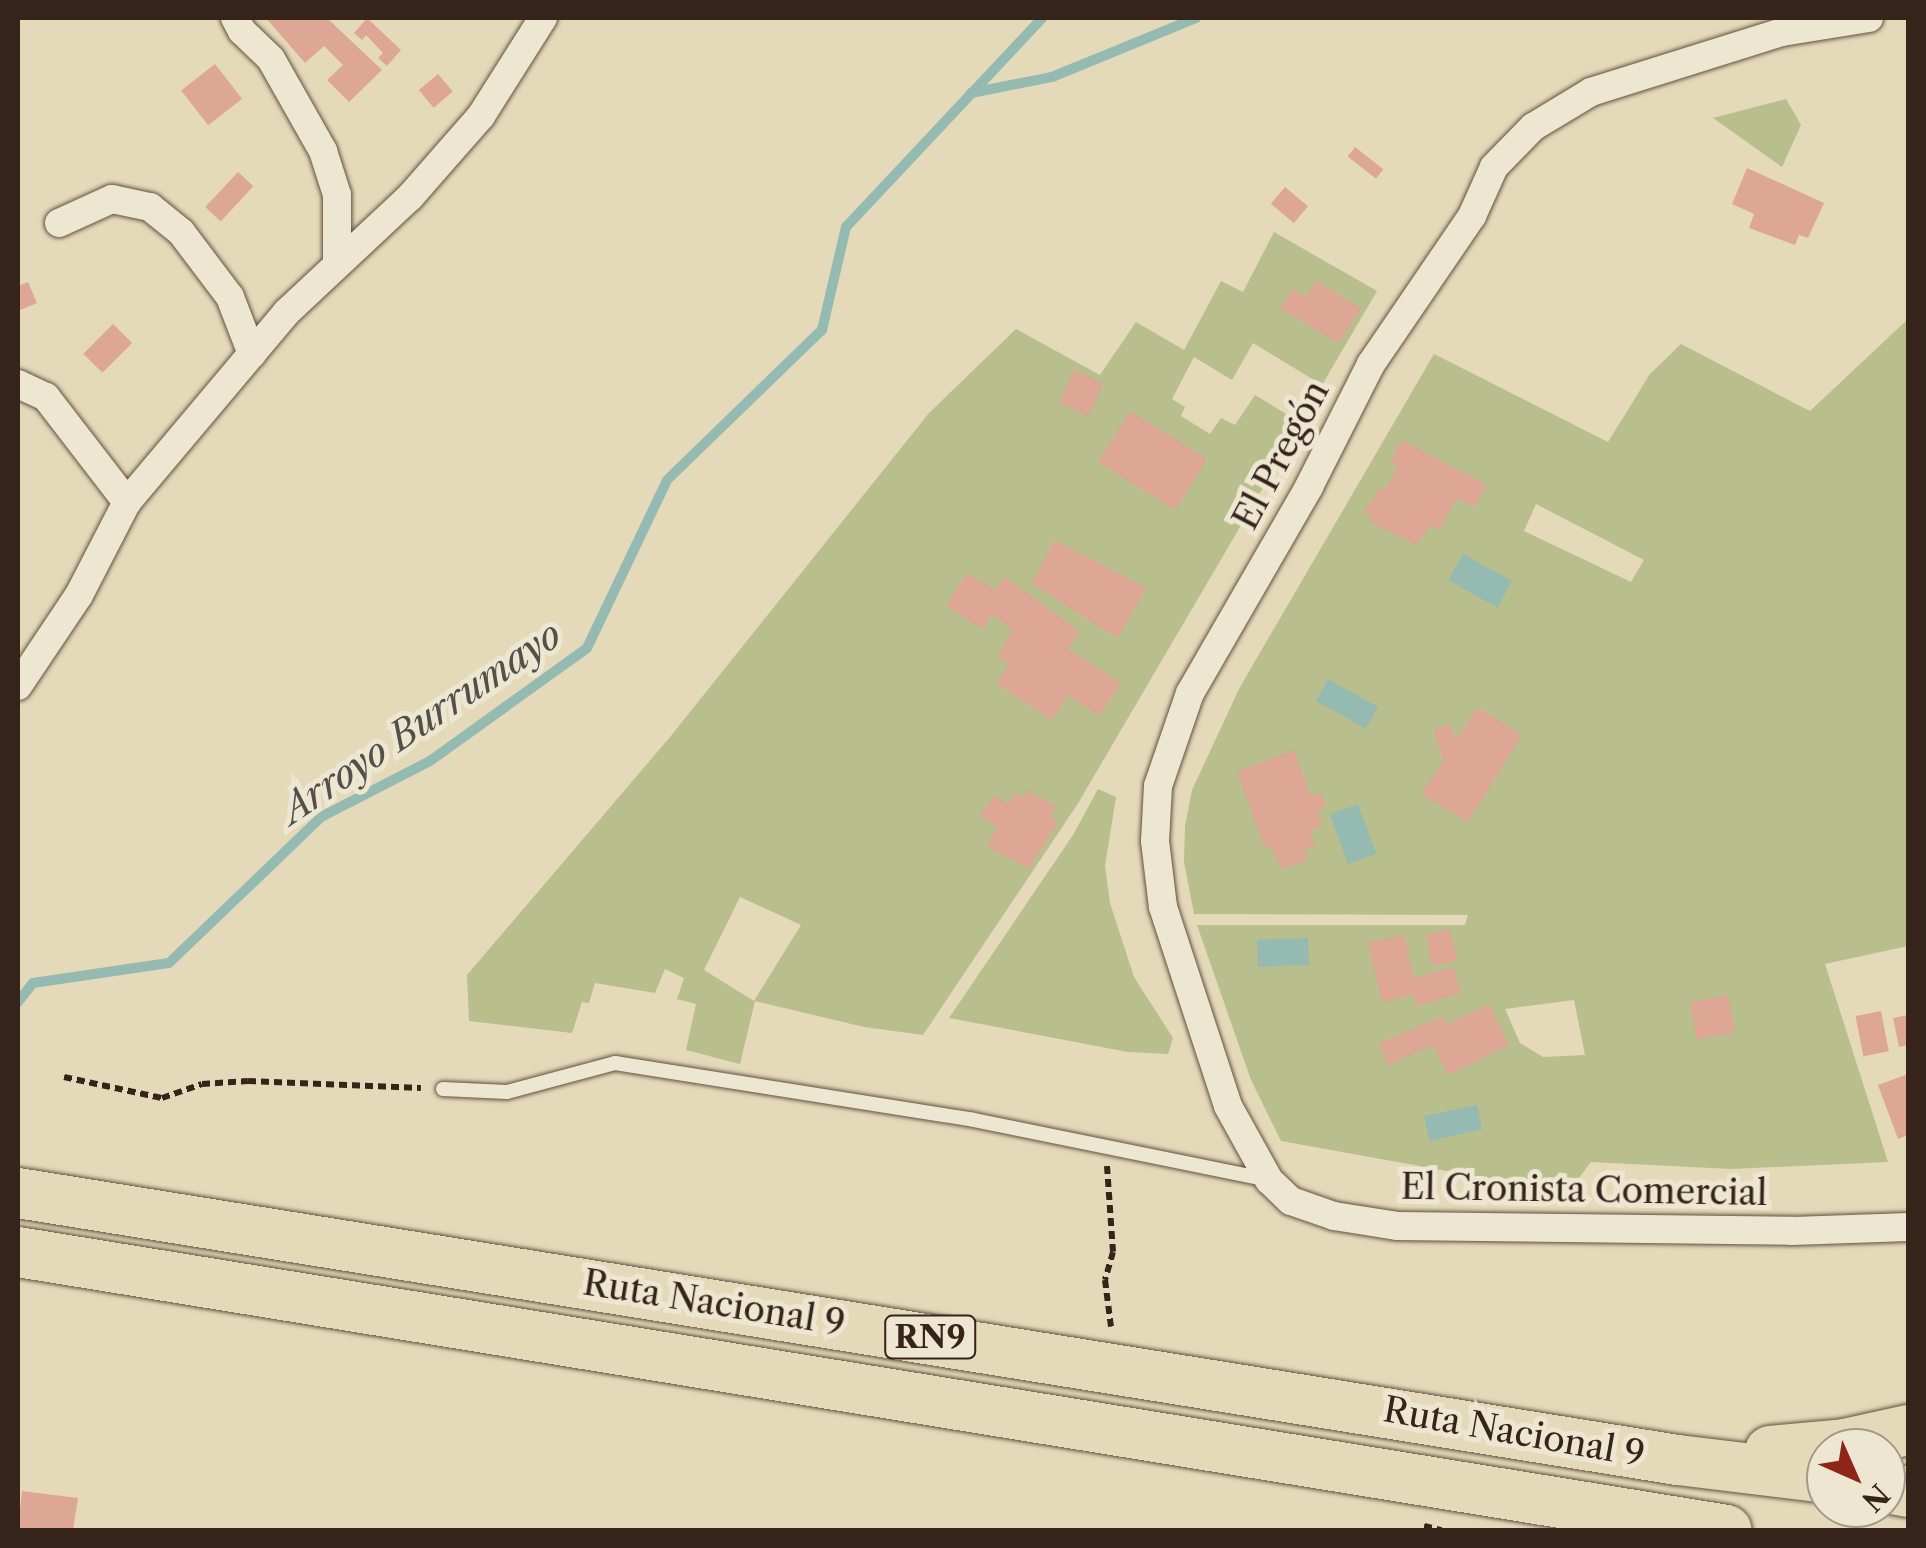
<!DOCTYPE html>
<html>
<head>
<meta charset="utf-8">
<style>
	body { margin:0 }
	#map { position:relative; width:1926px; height:1548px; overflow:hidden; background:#e4dab9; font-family:"Libre Caslon Text",serif }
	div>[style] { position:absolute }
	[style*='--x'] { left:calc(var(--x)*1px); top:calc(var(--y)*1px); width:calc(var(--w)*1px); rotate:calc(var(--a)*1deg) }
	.green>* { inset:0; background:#b8be8c }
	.water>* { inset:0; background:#95bab2; transform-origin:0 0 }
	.stream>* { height:10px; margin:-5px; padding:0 5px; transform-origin:5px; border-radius:5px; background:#95bab2 }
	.building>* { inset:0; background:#dea694; transform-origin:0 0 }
	.path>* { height:6px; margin-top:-3px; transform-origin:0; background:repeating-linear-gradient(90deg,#36231a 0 8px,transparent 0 13px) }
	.roads { filter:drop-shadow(0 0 2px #625142) drop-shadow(0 0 2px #625142) }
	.lane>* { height:14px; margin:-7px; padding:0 7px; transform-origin:7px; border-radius:7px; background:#ede7d2 }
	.street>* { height:28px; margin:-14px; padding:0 14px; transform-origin:14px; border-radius:14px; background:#ede7d2 }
	.highway>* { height:50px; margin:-25px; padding:0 25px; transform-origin:25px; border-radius:25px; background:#e4dab9 }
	span { translate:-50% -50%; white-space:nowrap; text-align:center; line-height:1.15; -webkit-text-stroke:10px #ede7d2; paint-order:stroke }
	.shield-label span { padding:2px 8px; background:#ede7d2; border:2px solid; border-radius:8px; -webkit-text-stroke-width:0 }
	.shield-label { font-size:32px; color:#36231a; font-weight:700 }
	.street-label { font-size:35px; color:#36231a }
	.water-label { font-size:38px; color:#525048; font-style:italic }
	.frame { position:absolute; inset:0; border:20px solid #36231a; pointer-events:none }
	.north { position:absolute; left:1806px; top:1428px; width:100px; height:100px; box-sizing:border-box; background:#ede7d2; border:2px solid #a49988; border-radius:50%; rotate:135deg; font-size:28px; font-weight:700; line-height:40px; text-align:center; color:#36231a }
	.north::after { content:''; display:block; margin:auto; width:35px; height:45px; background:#8f2418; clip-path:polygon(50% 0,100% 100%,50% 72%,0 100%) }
</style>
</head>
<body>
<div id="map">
	<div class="green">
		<div style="clip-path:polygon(1786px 99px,1801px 125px,1782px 167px,1713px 118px)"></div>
		<div style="clip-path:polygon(evenodd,1274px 232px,1377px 291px,1322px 385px,1253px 343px,1232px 380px,1194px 357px,1172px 399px,1185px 407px,1181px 416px,1210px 434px,1221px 418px,1235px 425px,1255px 395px,1301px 423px,1077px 805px,923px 1035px,864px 1027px,755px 1001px,740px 1064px,686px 1050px,696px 1004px,677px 999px,684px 978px,665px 969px,655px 993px,595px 983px,589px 1003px,582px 1002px,572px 1033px,469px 1021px,467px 975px,670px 737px,929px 413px,1016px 329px,1100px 375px,1136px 322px,1184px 350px,1221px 281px,1243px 292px,1274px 232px,740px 897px,801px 925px,754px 1001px,704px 970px,740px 897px)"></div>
		<div style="clip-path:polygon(evenodd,1908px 319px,1908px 946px,1825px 964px,1888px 1162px,1731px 1169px,1591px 1162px,1578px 1179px,1575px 1194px,1281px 1141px,1251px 1080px,1197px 925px,1465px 925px,1468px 915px,1194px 914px,1184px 862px,1185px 826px,1192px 790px,1240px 687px,1434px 354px,1608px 442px,1650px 374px,1681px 344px,1810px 411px,1908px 319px,1536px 504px,1644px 560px,1631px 582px,1524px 531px,1536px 504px,1908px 319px,1574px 1000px,1585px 1055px,1543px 1057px,1520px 1043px,1505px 1009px,1574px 1000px)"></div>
		<div style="clip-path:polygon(1098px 789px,1116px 797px,1105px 866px,1110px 903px,1134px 977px,1173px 1038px,1168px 1054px,1128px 1052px,949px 1018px,1073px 835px)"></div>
	</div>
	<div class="water">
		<div style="left:1463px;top:554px;width:56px;height:30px;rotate:29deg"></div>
		<div style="left:1328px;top:679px;width:57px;height:25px;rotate:29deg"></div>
		<div style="left:1358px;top:804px;width:53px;height:30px;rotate:70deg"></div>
		<div style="left:1308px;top:938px;width:27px;height:51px;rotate:88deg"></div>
		<div style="left:1477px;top:1105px;width:25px;height:54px;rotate:78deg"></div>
	</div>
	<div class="stream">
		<div style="--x:971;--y:93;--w:83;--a:-11.2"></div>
		<div style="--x:1052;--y:77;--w:156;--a:-22.3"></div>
		<div style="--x:18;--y:1002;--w:24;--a:-52"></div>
		<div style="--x:33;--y:983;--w:137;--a:-8.4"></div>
		<div style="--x:169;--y:963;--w:211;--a:-43.8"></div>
		<div style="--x:321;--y:817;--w:123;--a:-27.2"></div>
		<div style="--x:430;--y:761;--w:193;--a:-35.7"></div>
		<div style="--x:587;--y:648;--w:186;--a:-64.5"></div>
		<div style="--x:667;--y:480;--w:216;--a:-44.1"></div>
		<div style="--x:822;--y:330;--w:106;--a:-76.9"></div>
		<div style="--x:846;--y:227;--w:287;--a:-46.8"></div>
	</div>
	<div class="building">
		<div style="clip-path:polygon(266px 18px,327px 18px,382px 70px,349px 102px,327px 80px,343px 65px,324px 46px,305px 63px)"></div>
		<div style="clip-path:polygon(367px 18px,401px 50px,387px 66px,378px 58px,383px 53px,366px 35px,362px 40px,354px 33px)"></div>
		<div style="left:215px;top:64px;width:44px;height:43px;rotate:52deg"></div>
		<div style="left:438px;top:74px;width:23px;height:25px;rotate:50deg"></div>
		<div style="left:1355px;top:147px;width:36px;height:12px;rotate:38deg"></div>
		<div style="clip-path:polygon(1747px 168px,1824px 203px,1808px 238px,1799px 235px,1795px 245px,1749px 228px,1754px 214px,1732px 204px)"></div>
		<div style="left:238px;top:172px;width:21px;height:48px;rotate:43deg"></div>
		<div style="left:1285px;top:187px;width:30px;height:22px;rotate:40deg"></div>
		<div style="clip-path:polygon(1316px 280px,1361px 309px,1339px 343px,1280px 309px,1292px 289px,1306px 297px)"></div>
		<div style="clip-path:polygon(28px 282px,37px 303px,18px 311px,18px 286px)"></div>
		<div style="left:113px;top:324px;width:27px;height:42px;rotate:45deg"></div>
		<div style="left:1074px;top:370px;width:32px;height:36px;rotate:24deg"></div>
		<div style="left:1130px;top:411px;width:91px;height:60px;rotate:32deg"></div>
		<div style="clip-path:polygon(1402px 440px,1487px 485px,1474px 507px,1457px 498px,1439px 530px,1430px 525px,1417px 545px,1368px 521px,1371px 516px,1364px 512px,1381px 487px,1385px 490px,1398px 466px,1390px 462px)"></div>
		<div style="clip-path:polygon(1055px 540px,1146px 588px,1117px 638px,1032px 583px)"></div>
		<div style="clip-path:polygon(967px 573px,995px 590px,1005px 577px,1080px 632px,1068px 649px,1121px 683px,1099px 716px,1068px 695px,1052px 720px,997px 684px,1009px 664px,997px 657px,1012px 629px,992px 614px,983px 629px,946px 606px)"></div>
		<div style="clip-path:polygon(1477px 707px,1522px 735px,1468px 822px,1422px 794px,1444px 760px,1433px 730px,1450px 724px,1456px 740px)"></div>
		<div style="clip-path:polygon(1294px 750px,1311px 797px,1321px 793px,1326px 807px,1317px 811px,1322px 826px,1310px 831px,1315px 846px,1304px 850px,1308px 860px,1282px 869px,1270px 846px,1265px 848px,1237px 772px)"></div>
		<div style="clip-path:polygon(1027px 790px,1056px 807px,1050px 817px,1058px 822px,1029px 868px,987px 847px,997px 827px,980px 816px,994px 795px,1008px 804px,1017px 793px,1023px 798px)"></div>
		<div style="left:1450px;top:929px;width:32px;height:25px;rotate:77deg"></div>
		<div style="clip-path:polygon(1404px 935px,1414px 978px,1453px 967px,1461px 993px,1417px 1006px,1413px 995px,1382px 1002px,1368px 942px)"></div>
		<div style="left:1728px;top:995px;width:38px;height:39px;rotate:79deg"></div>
		<div style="clip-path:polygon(1489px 1004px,1509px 1045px,1448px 1075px,1433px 1045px,1388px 1065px,1379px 1043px,1444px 1016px,1447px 1025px)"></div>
		<div style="left:1881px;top:1011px;width:41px;height:26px;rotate:79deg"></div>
		<div style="clip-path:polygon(1908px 1015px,1908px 1045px,1899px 1047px,1893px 1018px)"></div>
		<div style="clip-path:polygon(1908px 1074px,1908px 1135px,1898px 1139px,1878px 1085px)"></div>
		<div style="clip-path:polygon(22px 1491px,78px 1498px,73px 1530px,18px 1530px)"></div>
	</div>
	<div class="path">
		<div style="--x:64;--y:1077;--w:100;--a:12.1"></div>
		<div style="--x:162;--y:1098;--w:42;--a:-19.3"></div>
		<div style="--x:202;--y:1084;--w:46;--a:-3.7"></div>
		<div style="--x:248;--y:1081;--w:173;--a:2.3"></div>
		<div style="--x:1107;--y:1166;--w:86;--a:86"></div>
		<div style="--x:1113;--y:1252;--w:29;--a:106"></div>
		<div style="--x:1105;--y:1280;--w:47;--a:82.7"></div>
		<div style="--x:1424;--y:1526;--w:18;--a:13"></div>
	</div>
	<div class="roads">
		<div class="lane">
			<div style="--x:443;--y:1089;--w:64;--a:2.7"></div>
			<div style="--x:507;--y:1092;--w:112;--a:-15"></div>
			<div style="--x:615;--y:1063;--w:363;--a:9"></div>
			<div style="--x:974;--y:1120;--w:300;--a:11.5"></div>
		</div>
		<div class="street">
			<div style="--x:235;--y:18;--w:15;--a:62"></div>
			<div style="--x:242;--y:31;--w:40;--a:44"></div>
			<div style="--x:271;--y:59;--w:106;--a:60.5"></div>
			<div style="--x:323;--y:151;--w:46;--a:72.3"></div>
			<div style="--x:337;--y:195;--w:69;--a:90"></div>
			<div style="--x:1869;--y:18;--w:88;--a:170.9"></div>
			<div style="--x:1782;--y:32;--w:200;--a:162.6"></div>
			<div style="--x:1591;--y:92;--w:68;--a:148.9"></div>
			<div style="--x:1533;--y:127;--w:56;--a:134.3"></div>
			<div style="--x:1494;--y:167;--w:54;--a:114.2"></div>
			<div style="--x:1472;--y:216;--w:179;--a:124.3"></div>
			<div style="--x:1371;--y:364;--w:138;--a:116.8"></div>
			<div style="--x:1309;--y:487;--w:238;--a:120"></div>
			<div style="--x:1190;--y:693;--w:98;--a:109"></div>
			<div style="--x:1158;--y:786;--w:55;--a:93.1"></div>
			<div style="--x:1155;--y:841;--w:66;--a:83.1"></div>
			<div style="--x:1163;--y:907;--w:209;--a:71.9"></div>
			<div style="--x:1228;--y:1106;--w:85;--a:61"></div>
			<div style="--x:1269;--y:1180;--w:30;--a:44"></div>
			<div style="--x:1291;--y:1201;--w:46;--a:19.2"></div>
			<div style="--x:1334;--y:1216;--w:65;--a:8.9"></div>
			<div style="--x:1398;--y:1226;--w:394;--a:0.7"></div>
			<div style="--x:1792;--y:1231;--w:116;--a:-2"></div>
			<div style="--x:59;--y:223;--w:58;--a:-24.4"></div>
			<div style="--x:112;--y:199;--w:39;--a:12"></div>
			<div style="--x:150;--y:207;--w:40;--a:39"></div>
			<div style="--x:181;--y:232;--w:81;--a:53"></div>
			<div style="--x:230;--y:297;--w:61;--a:68.9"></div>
			<div style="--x:18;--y:384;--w:31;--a:25"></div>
			<div style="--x:46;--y:397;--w:133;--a:52.4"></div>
			<div style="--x:18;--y:686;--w:110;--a:-56.2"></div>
			<div style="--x:79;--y:595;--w:105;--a:-62.7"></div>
			<div style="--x:127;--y:502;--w:248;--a:-49.9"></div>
			<div style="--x:287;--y:312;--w:168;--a:-43.1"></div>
			<div style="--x:410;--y:197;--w:108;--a:-48.8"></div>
			<div style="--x:481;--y:116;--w:116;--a:-57.7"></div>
		</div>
		<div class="highway">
			<div style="--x:18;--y:1193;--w:1681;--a:9.14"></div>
			<div style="--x:1678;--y:1460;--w:149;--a:6.9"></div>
			<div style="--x:18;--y:1252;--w:1731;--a:9.24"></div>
			<div style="--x:1770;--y:1451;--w:75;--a:-5.3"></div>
			<div style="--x:1845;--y:1444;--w:65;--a:-12.5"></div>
			<div style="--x:1886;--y:1488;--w:22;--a:10"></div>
		</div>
	</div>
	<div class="shield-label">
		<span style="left:930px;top:1337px">RN9</span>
	</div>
	<div class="street-label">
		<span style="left:1281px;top:455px;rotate:-62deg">El Pregón</span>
		<span style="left:1584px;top:1190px;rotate:1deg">El Cronista Comercial</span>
		<span style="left:714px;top:1303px;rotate:9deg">Ruta Nacional 9</span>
		<span style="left:1514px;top:1432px;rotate:10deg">Ruta Nacional 9</span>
	</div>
	<div class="water-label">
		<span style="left:421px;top:722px;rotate:-34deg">Arroyo Burrumayo</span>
	</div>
	<div class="frame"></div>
	<div class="north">N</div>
</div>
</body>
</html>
